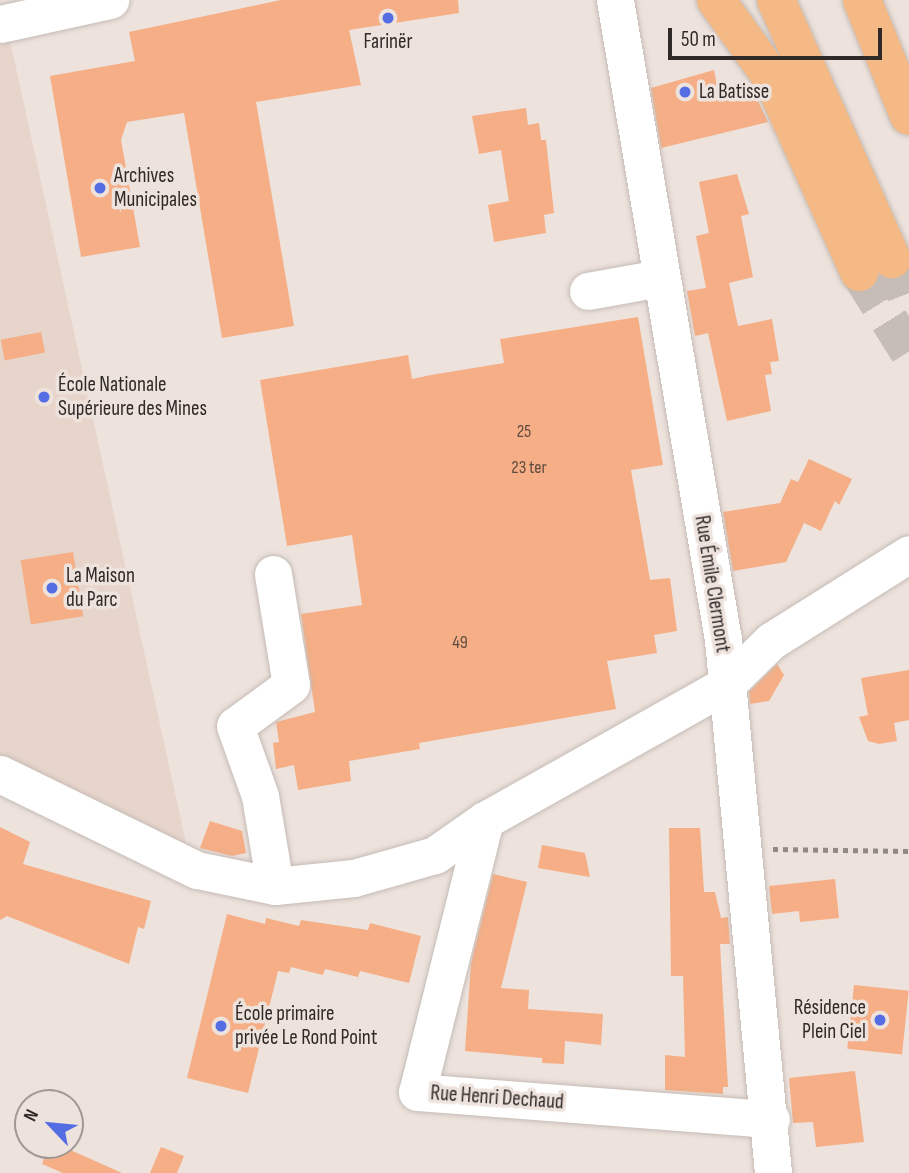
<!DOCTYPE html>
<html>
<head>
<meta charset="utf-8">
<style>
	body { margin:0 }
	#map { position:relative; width:909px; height:1173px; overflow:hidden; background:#ede2dc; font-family:"Sofia Sans Condensed",sans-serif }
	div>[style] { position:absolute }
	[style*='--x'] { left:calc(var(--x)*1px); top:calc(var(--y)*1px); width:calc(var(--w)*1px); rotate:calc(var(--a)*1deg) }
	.built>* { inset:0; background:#e7d5cb }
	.building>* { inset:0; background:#f5ae85; transform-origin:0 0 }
	.highway-tunnel>* { height:38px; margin-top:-19px; transform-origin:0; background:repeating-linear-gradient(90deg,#c7bdb8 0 38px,transparent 0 57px) }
	.path>* { height:4.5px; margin-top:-2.25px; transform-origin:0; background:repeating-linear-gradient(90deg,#918985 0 5px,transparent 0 10px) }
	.roads { filter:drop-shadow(0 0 2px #c5bbb5) drop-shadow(0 0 2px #c5bbb5) }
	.minor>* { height:37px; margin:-18.5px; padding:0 18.5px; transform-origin:18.5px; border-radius:18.5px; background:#fff }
	.highway>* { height:38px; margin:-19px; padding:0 19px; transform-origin:19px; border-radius:19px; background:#f4b985 }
	.dots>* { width:19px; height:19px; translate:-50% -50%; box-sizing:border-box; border:4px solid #ede2dc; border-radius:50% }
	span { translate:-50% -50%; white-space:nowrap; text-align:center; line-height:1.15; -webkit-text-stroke:7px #ede2dc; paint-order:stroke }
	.number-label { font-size:18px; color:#604b3f }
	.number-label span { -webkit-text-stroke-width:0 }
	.poi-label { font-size:21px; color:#2f2a28 }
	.left { translate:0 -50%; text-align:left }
	.right { translate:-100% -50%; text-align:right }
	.street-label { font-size:21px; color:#2f2a28 }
	.north { position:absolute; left:14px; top:1089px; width:70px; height:70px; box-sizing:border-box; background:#ede2dc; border:2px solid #a19894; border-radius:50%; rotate:296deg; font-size:19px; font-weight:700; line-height:28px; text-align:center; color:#2f2a28 }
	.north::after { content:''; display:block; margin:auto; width:24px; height:32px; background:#556de3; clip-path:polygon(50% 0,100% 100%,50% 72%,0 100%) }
	.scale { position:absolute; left:668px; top:28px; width:214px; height:32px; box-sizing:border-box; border:4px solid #2f2a28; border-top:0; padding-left:9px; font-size:21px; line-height:24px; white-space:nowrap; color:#2f2a28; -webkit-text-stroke:5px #ede2dc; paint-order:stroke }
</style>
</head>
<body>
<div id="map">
	<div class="built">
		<div style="clip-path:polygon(9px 36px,186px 843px,0 755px,0 39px)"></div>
	</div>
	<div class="building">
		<div style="clip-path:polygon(281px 0,458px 0,459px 13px,349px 30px,361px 85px,256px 102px,294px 326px,222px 338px,184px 113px,127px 122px,121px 140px,140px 247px,81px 257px,50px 76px,135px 61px,129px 32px)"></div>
		<div style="clip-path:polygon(714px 70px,719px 96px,752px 88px,768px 122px,661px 148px,651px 88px)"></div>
		<div style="clip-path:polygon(526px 108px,528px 125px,539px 123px,541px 140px,546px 140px,554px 213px,544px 215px,546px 233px,494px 242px,488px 205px,509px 201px,501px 150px,479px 154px,472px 116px)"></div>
		<div style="clip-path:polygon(737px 174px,749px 214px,741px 216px,753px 277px,729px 283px,738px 326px,772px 319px,779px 361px,770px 362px,772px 374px,765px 375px,771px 411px,727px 421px,708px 333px,695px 336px,687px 291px,706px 288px,696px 236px,709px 233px,699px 182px)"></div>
		<div style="clip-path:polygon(638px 317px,663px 465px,631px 470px,650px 580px,670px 578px,677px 631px,654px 635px,657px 653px,607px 661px,616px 709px,419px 743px,420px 749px,349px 761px,351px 781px,298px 790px,294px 765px,276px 769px,273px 743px,279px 742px,276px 722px,315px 712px,301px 614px,362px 605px,352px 535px,287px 546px,260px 380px,408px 355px,412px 379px,431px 375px,504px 363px,500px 339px)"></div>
		<div style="left:41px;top:332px;width:21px;height:41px;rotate:79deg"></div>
		<div style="clip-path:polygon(809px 459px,852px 479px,839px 505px,835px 501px,821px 531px,804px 523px,786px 562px,733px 571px,723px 512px,780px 503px,791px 479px,798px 482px)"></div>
		<div style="left:73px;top:552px;width:65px;height:53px;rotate:81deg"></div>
		<div style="clip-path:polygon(777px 664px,784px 675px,769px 701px,750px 704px,749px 692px)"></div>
		<div style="clip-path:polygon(909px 670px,909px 720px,894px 723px,897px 741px,879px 744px,868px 741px,859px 717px,868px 715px,861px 678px)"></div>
		<div style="clip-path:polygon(210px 821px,242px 831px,246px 853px,232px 856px,200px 848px)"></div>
		<div style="clip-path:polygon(0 827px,30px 842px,23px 864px,151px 901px,144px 929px,138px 927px,129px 964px,7px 916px,0 920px)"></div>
		<div style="clip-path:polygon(669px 828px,700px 828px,704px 892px,715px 892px,721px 918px,728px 917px,730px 944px,720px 944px,728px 1087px,723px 1087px,723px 1094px,665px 1090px,665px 1055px,685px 1057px,683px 976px,671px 976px)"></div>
		<div style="clip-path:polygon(542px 845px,585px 853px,590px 877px,538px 868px)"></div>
		<div style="clip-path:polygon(493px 874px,527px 882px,501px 988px,529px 990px,528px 1009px,603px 1014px,601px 1045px,565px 1041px,564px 1064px,542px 1063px,542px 1058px,465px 1051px,471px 963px)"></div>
		<div style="clip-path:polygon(835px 879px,839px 918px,800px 922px,799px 911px,772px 914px,769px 886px)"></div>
		<div style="clip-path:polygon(227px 914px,265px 924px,266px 918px,299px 926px,301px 920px,368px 930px,370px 923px,421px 936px,409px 983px,360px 971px,358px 977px,325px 969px,323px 975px,291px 967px,289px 973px,278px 971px,248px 1093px,187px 1078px)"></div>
		<div style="left:854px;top:985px;width:55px;height:64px;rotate:6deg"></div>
		<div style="clip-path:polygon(855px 1071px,864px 1142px,816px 1147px,813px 1122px,793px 1123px,789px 1078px)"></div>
		<div style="clip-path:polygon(50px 1145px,59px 1145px,122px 1173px,63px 1173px,42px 1164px)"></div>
		<div style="clip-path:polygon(161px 1147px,184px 1156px,177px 1173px,150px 1173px)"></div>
	</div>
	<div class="highway-tunnel">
		<div style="--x:892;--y:259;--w:47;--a:68.9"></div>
		<div style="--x:859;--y:272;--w:94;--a:58"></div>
	</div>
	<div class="path">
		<div style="--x:773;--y:849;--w:136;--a:0.8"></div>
	</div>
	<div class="roads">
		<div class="minor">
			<div style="--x:615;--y:0;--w:649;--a:80.42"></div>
			<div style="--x:723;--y:640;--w:535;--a:84.64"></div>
			<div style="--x:0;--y:24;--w:113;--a:-12.3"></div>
			<div style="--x:588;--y:291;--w:73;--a:-10.2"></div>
			<div style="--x:273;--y:574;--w:112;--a:80.8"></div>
			<div style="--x:291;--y:685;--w:69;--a:143.8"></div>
			<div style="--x:235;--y:726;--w:74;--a:70.3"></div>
			<div style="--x:260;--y:796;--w:91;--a:80.5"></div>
			<div style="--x:0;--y:774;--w:219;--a:26"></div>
			<div style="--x:197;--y:870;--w:80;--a:11.6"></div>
			<div style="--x:275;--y:886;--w:79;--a:-5.8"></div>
			<div style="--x:354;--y:878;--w:84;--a:-15.9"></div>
			<div style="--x:435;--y:855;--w:61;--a:-35"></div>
			<div style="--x:485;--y:820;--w:276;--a:-29.3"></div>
			<div style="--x:726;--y:685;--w:63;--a:-44.4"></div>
			<div style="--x:771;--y:641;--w:163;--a:-32.2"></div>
			<div style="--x:485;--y:820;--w:280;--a:104"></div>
			<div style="--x:417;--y:1092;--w:355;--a:4.4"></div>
		</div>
		<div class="highway">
			<div style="--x:716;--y:0;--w:96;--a:54.3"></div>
			<div style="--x:772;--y:78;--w:213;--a:65.8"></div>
			<div style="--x:776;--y:0;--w:284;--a:65.9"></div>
			<div style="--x:862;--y:0;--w:125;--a:67.9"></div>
		</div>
	</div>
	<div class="dots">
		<div style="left:388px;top:18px;background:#556de3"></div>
		<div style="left:685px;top:92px;background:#556de3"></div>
		<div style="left:100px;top:188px;background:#556de3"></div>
		<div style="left:44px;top:397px;background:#556de3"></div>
		<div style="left:52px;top:588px;background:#556de3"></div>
		<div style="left:880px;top:1020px;background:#556de3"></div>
		<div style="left:221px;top:1026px;background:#556de3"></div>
	</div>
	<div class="number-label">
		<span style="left:524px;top:432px">25</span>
		<span style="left:529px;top:468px">23 ter</span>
		<span style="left:460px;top:643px">49</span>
	</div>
	<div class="poi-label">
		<span style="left:388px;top:42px">Farinër</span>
		<span class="left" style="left:699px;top:92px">La Batisse</span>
		<span class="left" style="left:114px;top:188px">Archives<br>Municipales</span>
		<span class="left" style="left:58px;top:397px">École Nationale<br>Supérieure des Mines</span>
		<span class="left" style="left:66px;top:588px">La Maison<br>du Parc</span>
		<span class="right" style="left:866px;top:1020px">Résidence<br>Plein Ciel</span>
		<span class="left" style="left:235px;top:1026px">École primaire<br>privée Le Rond Point</span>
	</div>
	<div class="street-label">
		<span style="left:712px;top:584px;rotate:81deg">Rue Émile Clermont</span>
		<span style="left:497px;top:1098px;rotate:4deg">Rue Henri Dechaud</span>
	</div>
	<div class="north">N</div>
	<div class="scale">50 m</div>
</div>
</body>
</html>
